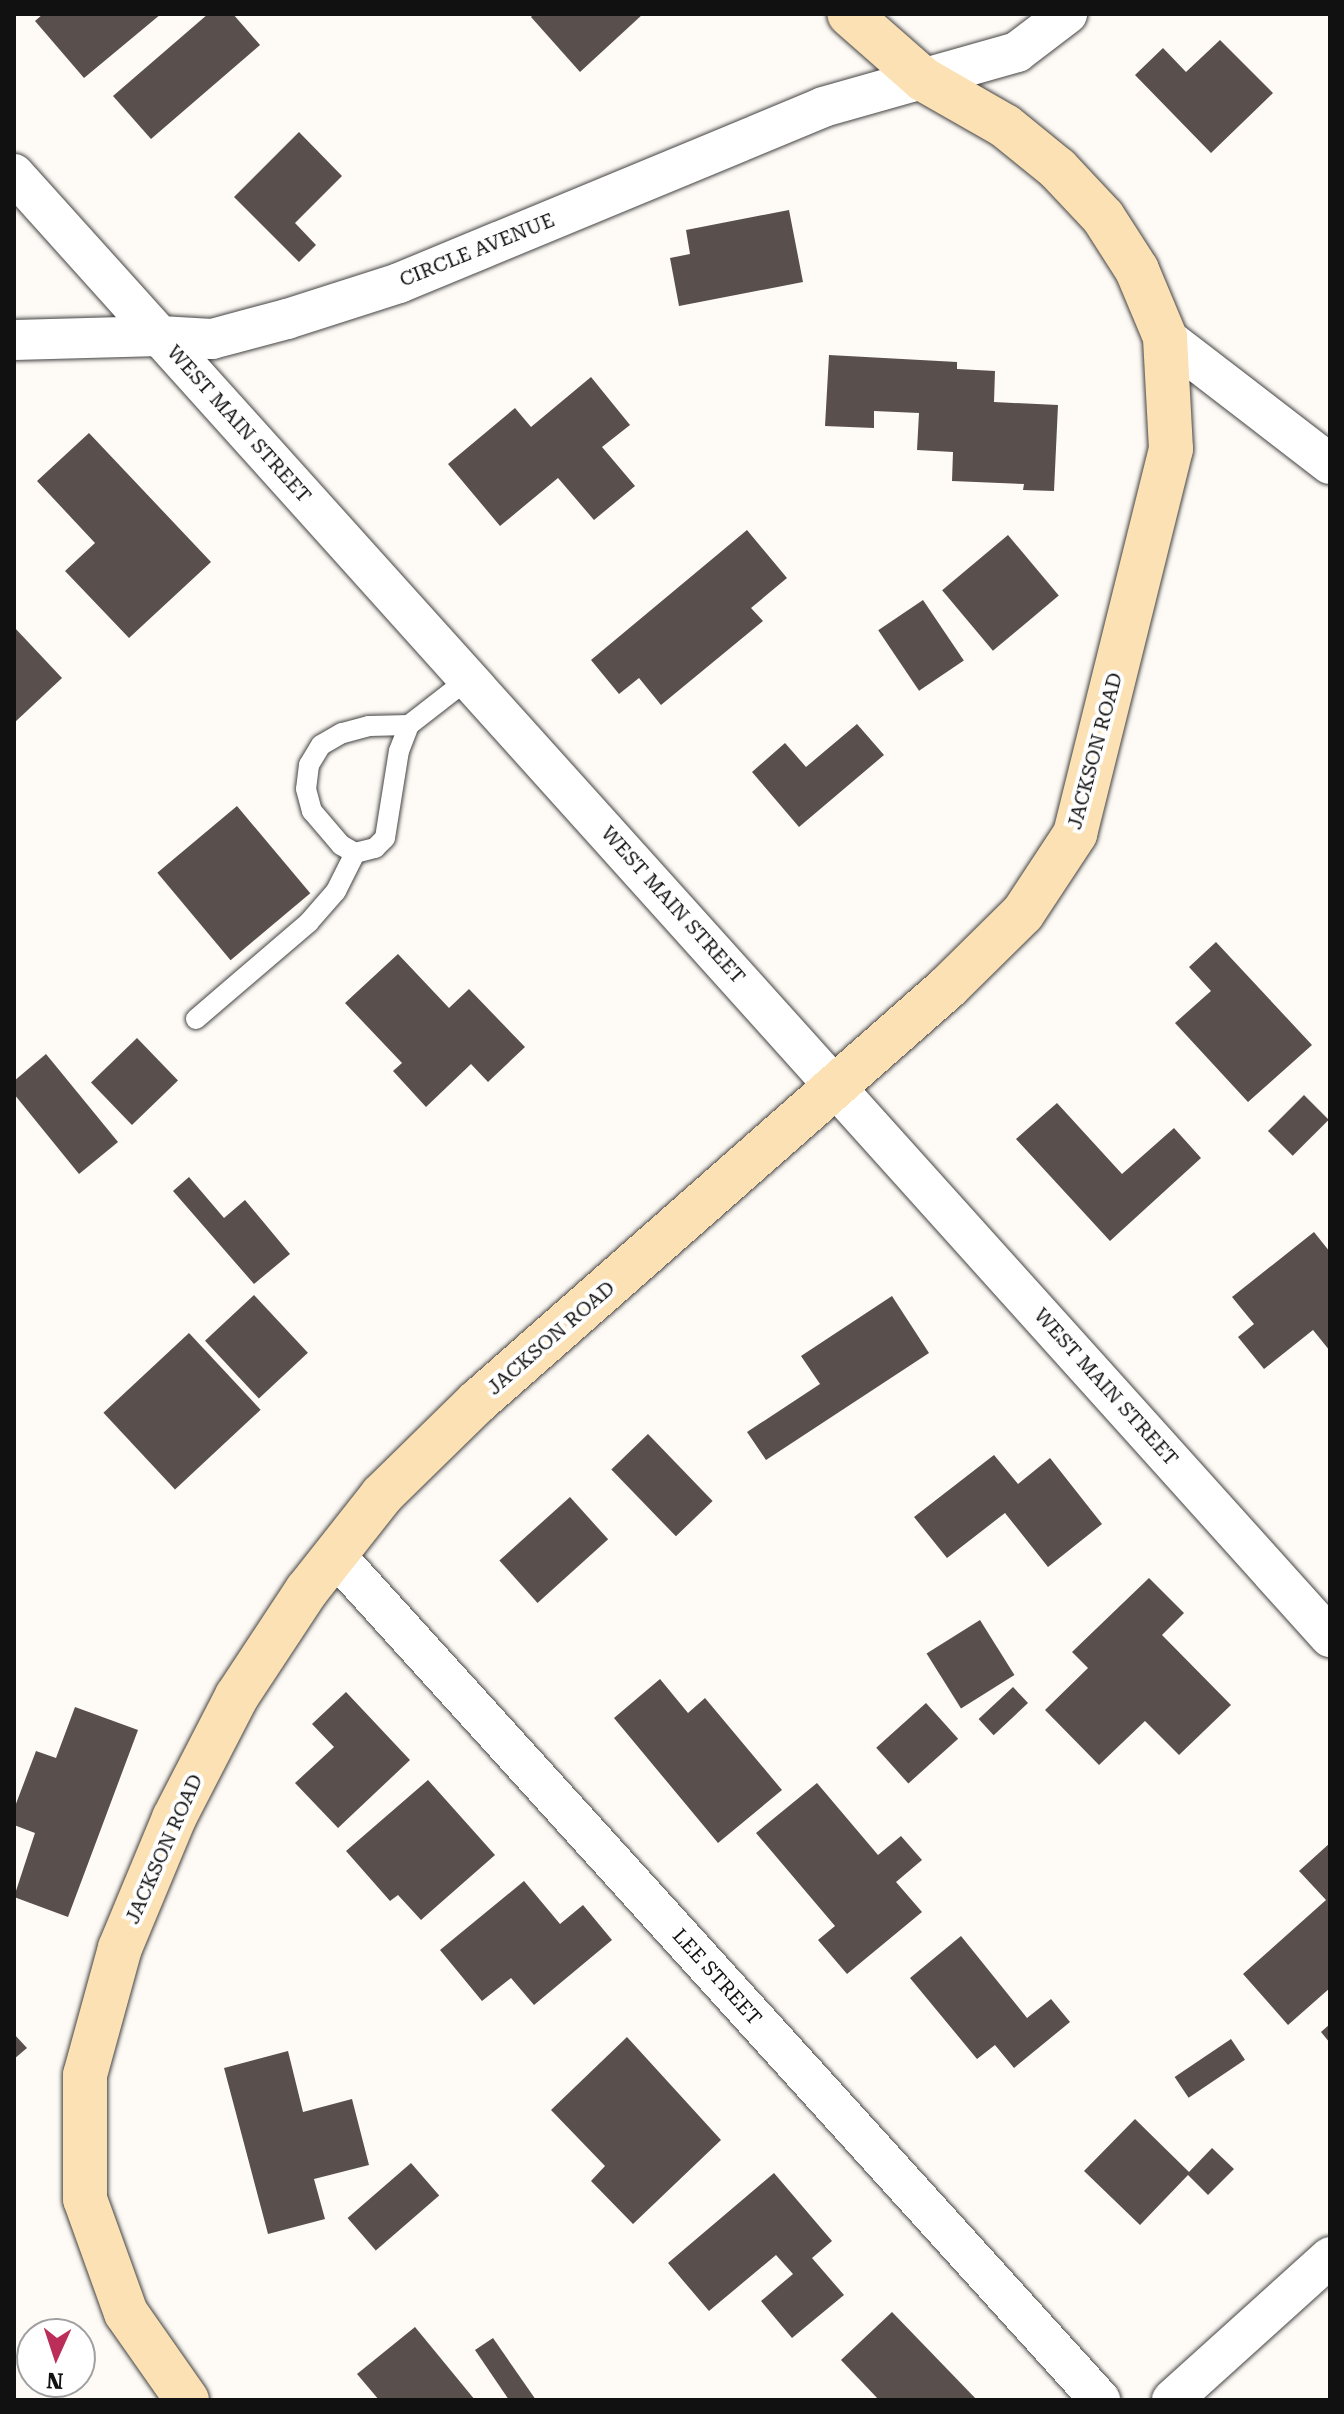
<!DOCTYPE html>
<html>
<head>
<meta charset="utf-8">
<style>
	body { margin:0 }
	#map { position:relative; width:1344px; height:2414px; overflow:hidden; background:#fefaf5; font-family:"Roboto Serif",serif }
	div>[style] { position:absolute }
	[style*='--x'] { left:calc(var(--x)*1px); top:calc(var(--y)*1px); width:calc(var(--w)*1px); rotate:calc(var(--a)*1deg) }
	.building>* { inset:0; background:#594f4d; transform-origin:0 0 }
	.roads { filter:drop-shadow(0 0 2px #444) drop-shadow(0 0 2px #444) }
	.lane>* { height:20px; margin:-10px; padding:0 10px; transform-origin:10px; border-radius:10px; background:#fff }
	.street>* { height:40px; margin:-20px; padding:0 20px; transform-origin:20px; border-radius:20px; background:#fff }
	.secondary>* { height:44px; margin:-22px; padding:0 22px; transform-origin:22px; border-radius:22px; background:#fbe1b3 }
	span { translate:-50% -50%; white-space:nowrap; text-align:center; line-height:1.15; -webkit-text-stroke:8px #fff; paint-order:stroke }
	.street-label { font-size:20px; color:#111 }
	.frame { position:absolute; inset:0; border:16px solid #111; pointer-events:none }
	.north { position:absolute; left:16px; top:2318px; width:80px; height:80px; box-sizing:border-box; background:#fff; border:2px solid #a0a0a0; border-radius:50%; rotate:183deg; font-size:22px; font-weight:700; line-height:32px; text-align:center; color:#111 }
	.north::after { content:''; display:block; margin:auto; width:28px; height:36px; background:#bb2e59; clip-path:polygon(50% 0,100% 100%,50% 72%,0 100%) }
</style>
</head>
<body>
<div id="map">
	<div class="building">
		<div style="clip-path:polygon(43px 14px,161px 14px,84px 78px,35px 21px)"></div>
		<div style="clip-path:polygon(208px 14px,233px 14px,260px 45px,151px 139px,113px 96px)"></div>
		<div style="clip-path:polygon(534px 14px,643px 14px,580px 72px,531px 17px)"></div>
		<div style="clip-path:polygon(1220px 40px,1273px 93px,1211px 153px,1135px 75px,1163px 48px,1186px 72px)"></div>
		<div style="clip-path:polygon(299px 132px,342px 176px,295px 223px,316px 245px,299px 262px,234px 197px)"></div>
		<div style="clip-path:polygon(789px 210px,803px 282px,679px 306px,670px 258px,690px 254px,686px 230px)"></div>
		<div style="clip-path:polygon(829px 355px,957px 362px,957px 369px,995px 371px,994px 402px,1058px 405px,1054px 491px,1023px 490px,1024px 484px,952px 481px,953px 452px,917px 450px,919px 413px,874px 411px,874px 428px,825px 426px)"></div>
		<div style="clip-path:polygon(591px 377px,630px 425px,602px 447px,635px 486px,594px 520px,558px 478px,500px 526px,448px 464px,515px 408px,531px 427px)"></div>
		<div style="clip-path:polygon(89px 433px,211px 562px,129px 638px,65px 571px,95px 543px,37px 481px)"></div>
		<div style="clip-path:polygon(747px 530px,787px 578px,751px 608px,763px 621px,661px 705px,639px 678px,619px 694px,591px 660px)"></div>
		<div style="left:1008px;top:535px;width:79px;height:86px;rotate:50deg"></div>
		<div style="left:923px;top:600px;width:73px;height:54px;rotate:56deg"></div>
		<div style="clip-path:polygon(14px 627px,62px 678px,14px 723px)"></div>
		<div style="clip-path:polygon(857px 724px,884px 755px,799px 827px,752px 772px,785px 743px,806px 767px)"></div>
		<div style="left:237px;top:806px;width:114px;height:104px;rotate:50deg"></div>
		<div style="clip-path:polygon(1216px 942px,1312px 1045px,1248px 1102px,1175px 1023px,1211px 991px,1189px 967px)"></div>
		<div style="clip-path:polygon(398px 954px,449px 1008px,469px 989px,525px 1047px,488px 1082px,471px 1064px,426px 1107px,393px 1071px,402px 1063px,345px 1003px)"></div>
		<div style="left:137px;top:1038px;width:59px;height:64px;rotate:46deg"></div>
		<div style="clip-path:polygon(46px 1054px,118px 1142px,79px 1174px,14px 1094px,14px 1081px)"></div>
		<div style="left:1304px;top:1095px;width:35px;height:51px;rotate:45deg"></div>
		<div style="clip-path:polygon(1057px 1103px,1122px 1174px,1174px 1128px,1201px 1158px,1110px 1241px,1016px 1139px)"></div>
		<div style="clip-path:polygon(189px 1177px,224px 1218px,245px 1200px,290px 1254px,254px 1284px,173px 1191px)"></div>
		<div style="clip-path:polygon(1314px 1232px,1330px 1252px,1330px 1351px,1313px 1330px,1264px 1369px,1238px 1337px,1254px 1324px,1232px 1297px)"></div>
		<div style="left:254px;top:1295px;width:79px;height:67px;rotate:47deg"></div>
		<div style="clip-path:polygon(892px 1296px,929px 1353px,766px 1460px,747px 1432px,820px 1384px,801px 1356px)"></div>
		<div style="left:189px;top:1333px;width:105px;height:117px;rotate:47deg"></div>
		<div style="left:648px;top:1434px;width:93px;height:51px;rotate:46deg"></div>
		<div style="clip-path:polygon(994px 1455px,1018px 1484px,1050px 1458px,1102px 1524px,1048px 1567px,1005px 1513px,947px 1558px,914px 1517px)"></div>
		<div style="left:570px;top:1497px;width:57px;height:95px;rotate:48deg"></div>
		<div style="clip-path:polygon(1149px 1578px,1184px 1613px,1162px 1635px,1231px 1705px,1179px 1755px,1145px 1721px,1099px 1765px,1045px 1710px,1088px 1668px,1072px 1652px)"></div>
		<div style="left:980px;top:1620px;width:65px;height:63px;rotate:58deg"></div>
		<div style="clip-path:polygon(660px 1679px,688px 1713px,705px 1698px,782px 1790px,718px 1843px,614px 1718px)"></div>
		<div style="left:1013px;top:1687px;width:22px;height:47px;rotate:47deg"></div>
		<div style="clip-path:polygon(346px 1692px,410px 1760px,338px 1828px,295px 1783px,334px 1747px,312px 1724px)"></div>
		<div style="left:926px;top:1703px;width:48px;height:67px;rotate:48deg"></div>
		<div style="clip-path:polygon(75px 1707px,138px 1730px,68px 1917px,14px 1897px,35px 1833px,14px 1825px,14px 1809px,36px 1751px,56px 1758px)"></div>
		<div style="clip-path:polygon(428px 1780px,495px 1855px,421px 1920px,398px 1895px,390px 1901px,346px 1851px)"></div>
		<div style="clip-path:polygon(817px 1783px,878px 1855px,901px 1836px,922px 1860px,896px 1882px,922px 1912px,847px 1974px,818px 1940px,835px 1926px,756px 1833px)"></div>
		<div style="clip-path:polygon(1330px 1843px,1330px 1988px,1288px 2025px,1243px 1974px,1326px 1900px,1299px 1871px)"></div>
		<div style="clip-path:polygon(524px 1881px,560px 1924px,583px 1905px,612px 1940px,534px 2005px,511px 1978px,482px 2001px,440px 1950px)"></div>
		<div style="clip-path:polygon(961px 1936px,1027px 2018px,1051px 1999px,1070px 2022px,1014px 2068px,995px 2045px,977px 2059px,910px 1978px)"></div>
		<div style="clip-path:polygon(1330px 2024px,1330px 2043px,1321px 2032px)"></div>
		<div style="clip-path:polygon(14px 2034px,27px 2048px,14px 2059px)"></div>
		<div style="clip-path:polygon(627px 2037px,721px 2140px,633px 2224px,591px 2181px,605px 2166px,551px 2110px)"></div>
		<div style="left:1231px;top:2039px;width:25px;height:68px;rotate:56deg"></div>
		<div style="clip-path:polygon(288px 2051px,303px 2112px,352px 2099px,369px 2165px,314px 2179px,325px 2219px,268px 2234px,224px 2068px)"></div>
		<div style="clip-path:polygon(1135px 2119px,1189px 2172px,1212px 2148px,1234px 2169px,1208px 2195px,1188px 2175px,1140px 2225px,1084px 2171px)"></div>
		<div style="left:411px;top:2163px;width:43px;height:84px;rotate:49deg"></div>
		<div style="clip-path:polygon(774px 2173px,832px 2241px,812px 2258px,844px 2295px,792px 2338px,761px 2301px,793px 2274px,776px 2255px,709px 2311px,668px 2263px)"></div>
		<div style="clip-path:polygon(892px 2312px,977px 2400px,879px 2400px,841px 2360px)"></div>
		<div style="clip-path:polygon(415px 2327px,475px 2400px,379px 2400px,357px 2374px)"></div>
		<div style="clip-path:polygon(493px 2338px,536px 2400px,509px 2400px,475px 2350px)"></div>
	</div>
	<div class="roads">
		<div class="lane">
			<div style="--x:409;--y:725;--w:40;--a:178.6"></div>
			<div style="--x:369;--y:726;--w:28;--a:165"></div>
			<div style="--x:342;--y:733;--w:24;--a:150"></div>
			<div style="--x:321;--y:745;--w:23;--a:121"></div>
			<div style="--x:309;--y:765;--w:24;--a:97"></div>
			<div style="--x:306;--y:789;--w:23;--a:75"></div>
			<div style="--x:312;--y:811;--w:45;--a:49.5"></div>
			<div style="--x:341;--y:845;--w:16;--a:30"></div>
			<div style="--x:355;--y:853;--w:21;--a:-14"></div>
			<div style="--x:375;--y:848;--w:14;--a:-45"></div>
			<div style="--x:385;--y:838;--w:88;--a:-80.9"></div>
			<div style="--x:399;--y:751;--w:28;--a:-69"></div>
			<div style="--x:409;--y:725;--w:75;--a:-37.9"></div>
			<div style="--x:196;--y:1019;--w:149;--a:-40.6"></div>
			<div style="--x:309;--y:922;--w:41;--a:-48.9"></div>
			<div style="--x:336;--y:891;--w:42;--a:-63.4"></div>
		</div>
		<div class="street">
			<div style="--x:14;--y:174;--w:1968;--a:48.03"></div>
			<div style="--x:1165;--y:337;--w:208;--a:37.6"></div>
			<div style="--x:14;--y:340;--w:146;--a:-1.6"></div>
			<div style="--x:160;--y:336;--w:52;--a:3.3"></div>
			<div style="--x:212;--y:339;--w:78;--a:-14.9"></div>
			<div style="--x:287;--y:319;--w:118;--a:-17.8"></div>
			<div style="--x:399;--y:283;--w:459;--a:-22.5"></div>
			<div style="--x:823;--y:107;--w:202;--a:-15.8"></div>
			<div style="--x:1017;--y:52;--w:63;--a:-37.2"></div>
			<div style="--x:335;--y:1555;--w:1140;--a:47.84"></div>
			<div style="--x:1172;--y:2400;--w:213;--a:-42.1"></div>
		</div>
		<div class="secondary">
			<div style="--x:187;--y:2400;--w:106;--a:-125"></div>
			<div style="--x:126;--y:2313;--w:121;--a:-109.8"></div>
			<div style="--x:85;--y:2199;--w:124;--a:-90"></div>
			<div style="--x:85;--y:2075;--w:132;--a:-74.6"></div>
			<div style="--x:120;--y:1948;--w:141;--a:-67.4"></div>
			<div style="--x:174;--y:1818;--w:137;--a:-62.7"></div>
			<div style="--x:237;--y:1696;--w:127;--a:-56.6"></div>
			<div style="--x:307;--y:1590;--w:121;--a:-51.7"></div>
			<div style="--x:382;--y:1495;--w:133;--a:-44.4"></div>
			<div style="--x:477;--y:1402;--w:628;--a:-41.38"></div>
			<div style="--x:948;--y:987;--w:105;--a:-44.6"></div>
			<div style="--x:1023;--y:913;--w:95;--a:-56.6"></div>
			<div style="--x:1075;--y:834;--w:397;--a:-76"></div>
			<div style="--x:1171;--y:449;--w:112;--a:-93.1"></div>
			<div style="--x:1165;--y:337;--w:73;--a:-112.7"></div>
			<div style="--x:1137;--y:270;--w:63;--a:-122.7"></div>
			<div style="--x:1103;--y:217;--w:66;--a:-133.2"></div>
			<div style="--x:1058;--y:169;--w:68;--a:-140.9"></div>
			<div style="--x:1005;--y:126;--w:95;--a:-150.2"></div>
			<div style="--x:923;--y:79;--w:98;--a:-138.7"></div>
		</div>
	</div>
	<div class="street-label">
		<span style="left:477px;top:250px;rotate:-22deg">CIRCLE AVENUE</span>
		<span style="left:239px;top:424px;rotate:48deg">WEST MAIN STREET</span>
		<span style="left:1095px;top:751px;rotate:-75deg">JACKSON ROAD</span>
		<span style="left:673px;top:905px;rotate:48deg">WEST MAIN STREET</span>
		<span style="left:551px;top:1338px;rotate:-41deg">JACKSON ROAD</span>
		<span style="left:1106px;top:1387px;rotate:48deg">WEST MAIN STREET</span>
		<span style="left:164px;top:1849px;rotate:-66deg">JACKSON ROAD</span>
		<span style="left:717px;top:1977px;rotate:48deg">LEE STREET</span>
	</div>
	<div class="frame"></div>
	<div class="north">N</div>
</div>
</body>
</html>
